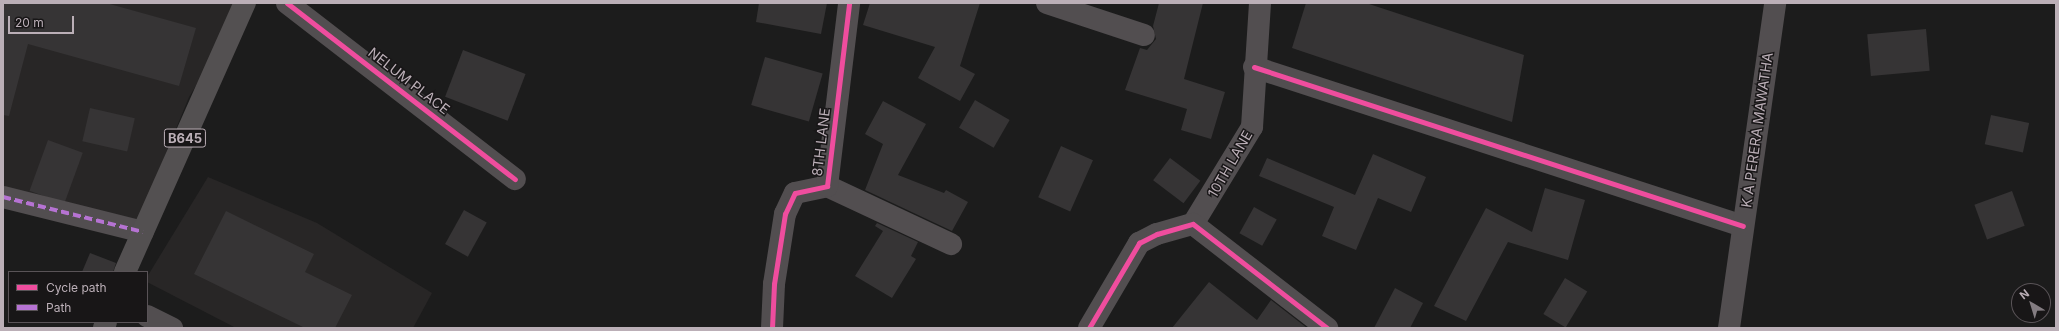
<!DOCTYPE html>
<html>
<head>
<meta charset="utf-8">
<style>
	body { margin:0 }
	#map { position:relative; width:2059px; height:331px; overflow:hidden; background:#1c1c1c; font-family:Inter,sans-serif }
	div>[style] { position:absolute }
	[style*='--x'] { left:calc(var(--x)*1px); top:calc(var(--y)*1px); width:calc(var(--w)*1px); rotate:calc(var(--a)*1deg) }
	.built>* { inset:0; background:#282626 }
	.building>* { inset:0; background:#363435; transform-origin:0 0 }
	.street>* { height:22px; margin:-11px; padding:0 11px; transform-origin:11px; border-radius:11px; background:#524e50 }
	.primary>* { height:22px; margin:-11px; padding:0 11px; transform-origin:11px; border-radius:11px; background:#535051 }
	.quiet>* { height:4px; margin-top:-2px; transform-origin:0; background:repeating-linear-gradient(90deg,#b673d3 0 8px,transparent 0 12px) }
	.cycleway>* { height:5px; margin:-2.5px; padding:0 2.5px; transform-origin:2.5px; border-radius:2.5px; background:#ef4d9e }
	span { translate:-50% -50%; white-space:nowrap; text-align:center; line-height:1.15; -webkit-text-stroke:3px #181617; paint-order:stroke }
	.shield-label span { padding:1px 3px; background:#181617; border:1px solid; border-radius:3px; -webkit-text-stroke-width:0 }
	.shield-label { font-size:13px; color:#bbafb7; font-weight:700 }
	.street-label { font-size:14px; color:#bbafb7 }
	.frame { position:absolute; inset:0; border:4px solid #bbafb7; pointer-events:none }
	.legend { position:absolute; left:8px; top:271px; width:140px; height:52px; box-sizing:border-box; background:#181617; border:1px solid #595357; margin:0; padding:5px 7px; list-style:none; font-size:12px; color:#bbafb7 }
	.legend li { display:flex; align-items:center; gap:8px; height:20px }
	.legend b { width:20px; border:1px solid #595357 }
	.north { position:absolute; left:2011px; top:283px; width:40px; height:40px; box-sizing:border-box; background:#181617; border:1px solid #595357; border-radius:50%; rotate:322deg; font-size:11px; font-weight:700; line-height:16px; text-align:center; color:#bbafb7 }
	.north::after { content:''; display:block; margin:auto; width:14px; height:18px; background:#837c81; clip-path:polygon(50% 0,100% 100%,50% 72%,0 100%) }
	.scale { position:absolute; left:8px; top:16px; width:66px; height:18px; box-sizing:border-box; border:2px solid #bbafb7; border-top:0; padding-left:5px; font-size:12px; line-height:14px; white-space:nowrap; color:#bbafb7; -webkit-text-stroke:3px #181617; paint-order:stroke }
</style>
</head>
<body>
<div id="map">
	<div class="built">
		<div style="clip-path:polygon(3px 3px,247px 3px,189px 97px,131px 238px,3px 206px)"></div>
		<div style="clip-path:polygon(208px 177px,317px 223px,432px 293px,413px 328px,236px 328px,147px 282px,147px 277px)"></div>
	</div>
	<div class="building">
		<div style="clip-path:polygon(3px 3px,106px 3px,196px 28px,179px 86px,28px 44px,9px 116px,3px 115px)"></div>
		<div style="clip-path:polygon(759px 3px,827px 3px,821px 34px,756px 22px)"></div>
		<div style="clip-path:polygon(870px 3px,980px 3px,960px 66px,975px 74px,960px 101px,918px 78px,935px 47px,863px 25px)"></div>
		<div style="clip-path:polygon(1159px 3px,1203px 3px,1184px 79px,1225px 92px,1211px 139px,1181px 130px,1187px 109px,1125px 90px,1140px 48px,1147px 50px,1156px 39px,1153px 26px)"></div>
		<div style="clip-path:polygon(1306px 3px,1366px 3px,1524px 55px,1512px 122px,1292px 48px)"></div>
		<div style="left:1926px;top:29px;width:42px;height:59px;rotate:85deg"></div>
		<div style="left:463px;top:50px;width:67px;height:50px;rotate:21deg"></div>
		<div style="left:765px;top:57px;width:60px;height:50px;rotate:16deg"></div>
		<div style="left:975px;top:100px;width:40px;height:32px;rotate:30deg"></div>
		<div style="clip-path:polygon(883px 101px,926px 124px,898px 175px,944px 193px,946px 190px,968px 202px,952px 231px,865px 190px,883px 144px,865px 134px)"></div>
		<div style="left:90px;top:108px;width:46px;height:34px;rotate:13deg"></div>
		<div style="left:1991px;top:115px;width:39px;height:30px;rotate:12deg"></div>
		<div style="left:48px;top:140px;width:37px;height:54px;rotate:20deg"></div>
		<div style="left:1061px;top:146px;width:35px;height:56px;rotate:24deg"></div>
		<div style="clip-path:polygon(1373px 154px,1426px 177px,1411px 212px,1378px 198px,1356px 250px,1322px 236px,1334px 207px,1259px 176px,1267px 158px,1355px 195px)"></div>
		<div style="left:1170px;top:158px;width:38px;height:28px;rotate:37deg"></div>
		<div style="clip-path:polygon(1545px 188px,1585px 200px,1568px 260px,1508px 242px,1466px 321px,1434px 306px,1486px 208px,1532px 232px)"></div>
		<div style="left:2012px;top:191px;width:37px;height:40px;rotate:70deg"></div>
		<div style="left:1254px;top:207px;width:26px;height:30px;rotate:29deg"></div>
		<div style="left:464px;top:210px;width:26px;height:39px;rotate:29deg"></div>
		<div style="clip-path:polygon(226px 211px,314px 254px,305px 272px,352px 295px,335px 328px,305px 328px,194px 274px)"></div>
		<div style="clip-path:polygon(877px 223px,918px 242px,911px 256px,916px 259px,892px 298px,855px 276px,883px 231px,875px 226px)"></div>
		<div style="clip-path:polygon(90px 253px,116px 263px,113px 272px,82px 272px)"></div>
		<div style="left:1565px;top:278px;width:26px;height:42px;rotate:31deg"></div>
		<div style="clip-path:polygon(1209px 282px,1257px 320px,1271px 300px,1307px 328px,1172px 328px)"></div>
		<div style="clip-path:polygon(1395px 288px,1423px 303px,1410px 328px,1374px 328px)"></div>
	</div>
	<div class="street">
		<div style="--x:287;--y:3;--w:288;--a:37.7"></div>
		<div style="--x:1047;--y:3;--w:102;--a:18.3"></div>
		<div style="--x:1254;--y:67;--w:514;--a:18.01"></div>
		<div style="--x:827;--y:186;--w:137;--a:25.1"></div>
		<div style="--x:3;--y:197;--w:144;--a:14"></div>
		<div style="--x:1193;--y:224;--w:114;--a:-58.7"></div>
		<div style="--x:1252;--y:127;--w:124;--a:-86.3"></div>
		<div style="--x:147;--y:316;--w:28;--a:26"></div>
		<div style="--x:772;--y:328;--w:44;--a:-87.4"></div>
		<div style="--x:774;--y:284;--w:71;--a:-81.1"></div>
		<div style="--x:785;--y:214;--w:23;--a:-65"></div>
		<div style="--x:795;--y:193;--w:33;--a:-12"></div>
		<div style="--x:827;--y:186;--w:184;--a:-83.1"></div>
		<div style="--x:1089;--y:328;--w:99;--a:-59.5"></div>
		<div style="--x:1139;--y:243;--w:20;--a:-27"></div>
		<div style="--x:1157;--y:234;--w:37;--a:-16"></div>
		<div style="--x:1193;--y:224;--w:170;--a:37.8"></div>
		<div style="--x:1729;--y:328;--w:328;--a:-81.9"></div>
	</div>
	<div class="primary">
		<div style="--x:125;--y:272;--w:295;--a:-66"></div>
		<div style="--x:104;--y:328;--w:6;--a:-72"></div>
	</div>
	<div class="quiet">
		<div style="--x:3;--y:197;--w:144;--a:14"></div>
	</div>
	<div class="cycleway">
		<div style="--x:287;--y:3;--w:288;--a:37.7"></div>
		<div style="--x:1254;--y:67;--w:514;--a:18.01"></div>
		<div style="--x:772;--y:328;--w:44;--a:-87.4"></div>
		<div style="--x:774;--y:284;--w:71;--a:-81.1"></div>
		<div style="--x:785;--y:214;--w:23;--a:-65"></div>
		<div style="--x:795;--y:193;--w:33;--a:-12"></div>
		<div style="--x:827;--y:186;--w:184;--a:-83.1"></div>
		<div style="--x:1089;--y:328;--w:99;--a:-59.5"></div>
		<div style="--x:1139;--y:243;--w:20;--a:-27"></div>
		<div style="--x:1157;--y:234;--w:37;--a:-16"></div>
		<div style="--x:1193;--y:224;--w:170;--a:37.8"></div>
	</div>
	<div class="shield-label">
		<span style="left:185px;top:138px">B645</span>
	</div>
	<div class="street-label">
		<span style="left:409px;top:81px;rotate:38deg">NELUM PLACE</span>
		<span style="left:1757px;top:130px;rotate:-82deg">K A PERERA MAWATHA</span>
		<span style="left:821px;top:142px;rotate:-83deg">8TH LANE</span>
		<span style="left:1230px;top:164px;rotate:-60deg">10TH LANE</span>
	</div>
	<div class="frame"></div>
	<ul class="legend">
	<li><b style="height:5px;background:#ef4d9e"></b>Cycle path</li>
	<li><b style="height:5px;background:#b673d3"></b>Path</li>
	</ul>
	<div class="north">N</div>
	<div class="scale">20 m</div>
</div>
</body>
</html>
